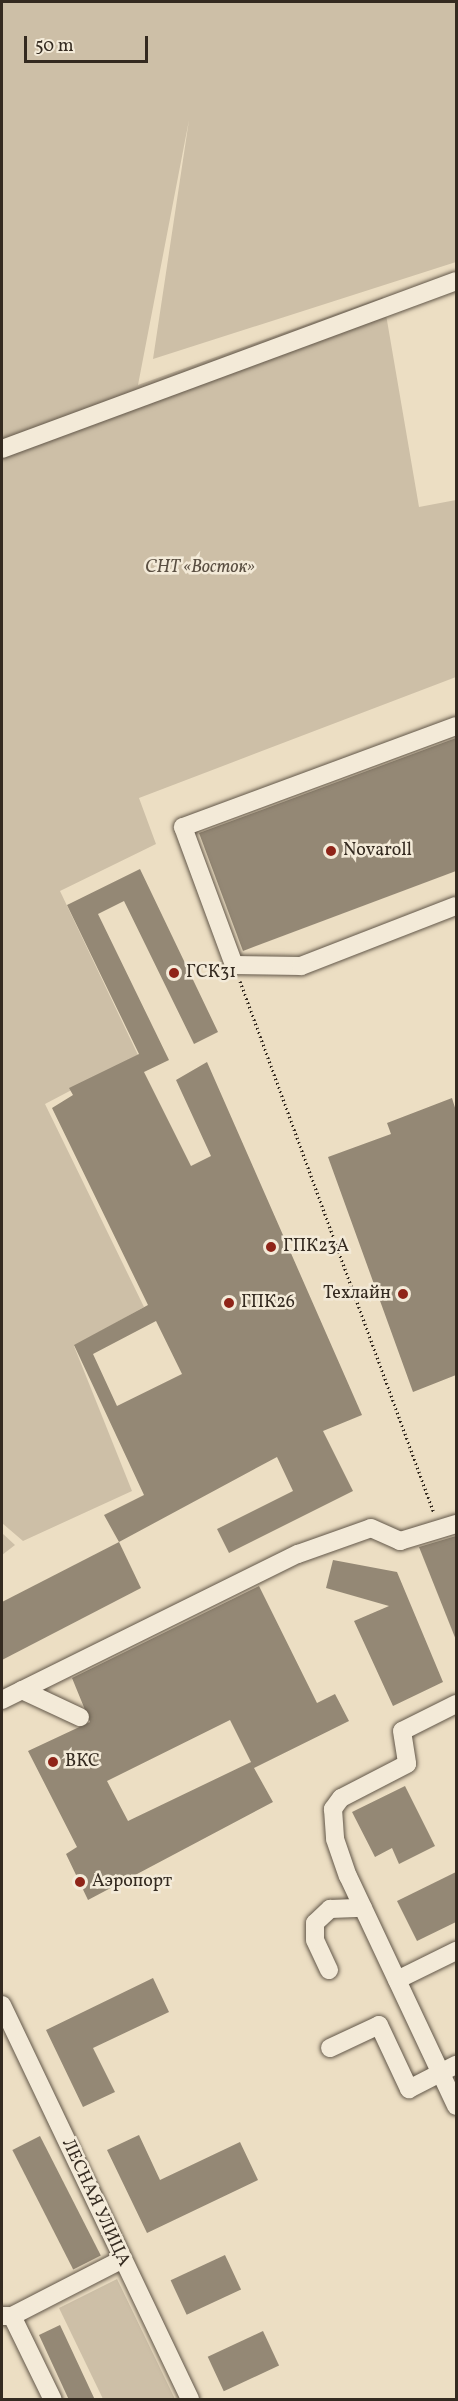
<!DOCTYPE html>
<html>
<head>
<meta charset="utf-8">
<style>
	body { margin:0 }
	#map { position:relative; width:458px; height:2401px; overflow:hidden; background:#ecdec3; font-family:Vollkorn,serif }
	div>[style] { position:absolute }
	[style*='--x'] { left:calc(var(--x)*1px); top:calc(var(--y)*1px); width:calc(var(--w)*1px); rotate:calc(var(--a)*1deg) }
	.green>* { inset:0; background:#cdbfa7 }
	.building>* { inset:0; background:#948875; transform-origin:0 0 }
	.path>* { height:3px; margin-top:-1.5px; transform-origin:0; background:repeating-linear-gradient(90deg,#342a20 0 1.5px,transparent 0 4.5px) }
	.roads { filter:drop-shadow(0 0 2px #625749) drop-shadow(0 0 2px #625749) }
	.minor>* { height:18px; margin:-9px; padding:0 9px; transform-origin:9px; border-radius:9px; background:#f3ead8 }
	.dots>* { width:16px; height:16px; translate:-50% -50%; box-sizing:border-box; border:3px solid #f3ead8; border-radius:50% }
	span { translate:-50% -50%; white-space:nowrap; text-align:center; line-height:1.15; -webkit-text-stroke:5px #f3ead8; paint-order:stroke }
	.park-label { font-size:18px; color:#5a4f42; font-style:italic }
	.poi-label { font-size:18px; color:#342a20 }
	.left { translate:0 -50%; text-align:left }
	.right { translate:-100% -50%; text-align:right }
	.street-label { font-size:18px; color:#342a20 }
	.frame { position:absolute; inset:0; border:3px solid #342a20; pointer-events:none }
	.scale { position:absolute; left:24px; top:36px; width:124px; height:27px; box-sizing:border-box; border:3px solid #342a20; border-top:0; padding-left:8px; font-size:18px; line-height:21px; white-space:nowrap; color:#342a20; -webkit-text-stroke:4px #f3ead8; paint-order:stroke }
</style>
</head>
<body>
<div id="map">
	<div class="green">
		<div style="clip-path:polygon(2px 2px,456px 2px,456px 262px,153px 359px,189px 120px,138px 385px,383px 297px,419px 507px,456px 500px,456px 677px,139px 798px,156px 844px,60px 891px,138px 1055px,45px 1104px,144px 1307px,74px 1346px,132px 1491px,23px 1541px,2px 1523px)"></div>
		<div style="clip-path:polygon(2px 1533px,15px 1545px,2px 1555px)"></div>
		<div style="clip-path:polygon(117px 2279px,175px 2399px,103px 2399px,59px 2308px)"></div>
	</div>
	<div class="building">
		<div style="clip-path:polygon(456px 738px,456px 871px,243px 951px,199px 833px)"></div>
		<div style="clip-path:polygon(evenodd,140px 869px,218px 1032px,194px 1044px,124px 901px,98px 914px,169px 1060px,144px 1072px,191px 1166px,211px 1156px,176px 1080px,207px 1062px,362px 1415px,323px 1431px,353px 1491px,229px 1553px,217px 1529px,293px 1491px,277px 1457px,119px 1542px,104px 1515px,144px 1495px,74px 1345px,148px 1305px,52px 1108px,73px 1095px,69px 1088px,139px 1054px,67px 905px,140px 869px,156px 1321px,182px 1374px,117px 1406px,93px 1354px,156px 1321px)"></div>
		<div style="clip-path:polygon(452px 1098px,456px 1111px,456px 1375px,413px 1392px,328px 1157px,391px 1134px,387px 1123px)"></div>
		<div style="clip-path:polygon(456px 1536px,456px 1640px,419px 1547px)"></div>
		<div style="clip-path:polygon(119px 1542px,141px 1588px,2px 1660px,2px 1602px)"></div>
		<div style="clip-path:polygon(333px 1560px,397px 1572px,443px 1682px,393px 1706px,354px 1621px,389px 1606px,326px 1588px)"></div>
		<div style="clip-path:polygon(evenodd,259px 1586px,317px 1703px,335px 1694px,349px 1721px,254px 1768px,273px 1802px,88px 1900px,66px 1854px,77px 1847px,28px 1751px,90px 1722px,72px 1678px,259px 1586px,230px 1720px,254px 1768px,251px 1762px,128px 1821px,107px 1781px,230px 1720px)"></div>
		<div style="clip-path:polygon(405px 1786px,435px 1846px,399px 1864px,392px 1848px,375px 1857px,352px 1812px)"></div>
		<div style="clip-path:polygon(456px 1872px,456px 1922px,417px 1941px,397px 1901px)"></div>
		<div style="clip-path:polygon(153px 1978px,169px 2012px,93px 2048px,115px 2092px,83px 2107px,46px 2030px)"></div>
		<div style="clip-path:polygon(139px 2135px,160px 2180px,240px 2142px,258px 2180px,147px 2233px,107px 2150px)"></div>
		<div style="left:40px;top:2136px;width:134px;height:31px;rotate:63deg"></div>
		<div style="left:225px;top:2255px;width:38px;height:60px;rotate:65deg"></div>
		<div style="clip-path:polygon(60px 2325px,95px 2400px,69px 2400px,39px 2335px)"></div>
		<div style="left:263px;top:2331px;width:38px;height:61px;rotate:65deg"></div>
	</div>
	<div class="path">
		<div style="--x:240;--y:981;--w:566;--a:69.97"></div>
	</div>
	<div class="roads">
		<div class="minor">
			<div style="--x:2;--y:449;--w:484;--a:-20.3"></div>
			<div style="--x:456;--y:726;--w:291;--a:159.7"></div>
			<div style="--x:183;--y:827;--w:147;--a:69.7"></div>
			<div style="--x:234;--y:965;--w:67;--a:0.9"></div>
			<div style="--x:301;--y:966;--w:166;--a:-21.2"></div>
			<div style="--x:22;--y:1690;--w:64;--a:25"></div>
			<div style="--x:2;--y:1700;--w:330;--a:-26.3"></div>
			<div style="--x:298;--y:1554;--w:77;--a:-19.6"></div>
			<div style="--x:371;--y:1528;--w:32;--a:24"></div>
			<div style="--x:400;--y:1541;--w:59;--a:-16.9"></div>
			<div style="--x:456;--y:1704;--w:60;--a:153.4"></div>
			<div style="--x:402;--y:1731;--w:33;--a:81"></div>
			<div style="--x:407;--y:1764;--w:74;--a:152.7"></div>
			<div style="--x:341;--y:1798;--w:14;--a:126"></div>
			<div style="--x:333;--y:1809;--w:30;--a:86"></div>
			<div style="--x:335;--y:1839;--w:39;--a:71"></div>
			<div style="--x:348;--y:1876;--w:254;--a:64.8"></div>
			<div style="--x:329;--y:1970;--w:33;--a:-115"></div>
			<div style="--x:315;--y:1940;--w:17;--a:-90"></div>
			<div style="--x:315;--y:1923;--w:21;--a:-43"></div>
			<div style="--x:330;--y:1909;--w:33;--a:-2"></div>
			<div style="--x:397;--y:1980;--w:66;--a:-26.2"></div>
			<div style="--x:2;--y:2005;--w:437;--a:64.5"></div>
			<div style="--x:330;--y:2048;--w:54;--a:-25.1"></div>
			<div style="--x:379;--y:2025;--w:71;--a:64.9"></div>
			<div style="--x:409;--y:2089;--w:53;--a:-27.1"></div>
			<div style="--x:2;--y:2316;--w:10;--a:0"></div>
			<div style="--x:12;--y:2316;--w:123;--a:-27.2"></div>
			<div style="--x:12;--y:2316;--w:93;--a:64"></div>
		</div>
	</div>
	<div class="dots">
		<div style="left:331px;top:851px;background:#8f2418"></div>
		<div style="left:174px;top:973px;background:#8f2418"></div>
		<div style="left:271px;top:1247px;background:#8f2418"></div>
		<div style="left:403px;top:1294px;background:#8f2418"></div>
		<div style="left:229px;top:1303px;background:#8f2418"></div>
		<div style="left:53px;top:1762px;background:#8f2418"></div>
		<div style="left:80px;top:1882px;background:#8f2418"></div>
	</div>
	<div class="park-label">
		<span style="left:200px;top:568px">СНТ «Восток»</span>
	</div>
	<div class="poi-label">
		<span class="left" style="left:343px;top:851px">Novaroll</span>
		<span class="left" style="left:186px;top:973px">ГСК31</span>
		<span class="left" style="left:283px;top:1247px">ГПК23А</span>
		<span class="right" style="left:391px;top:1294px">Техлайн</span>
		<span class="left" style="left:241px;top:1303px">ГПК26</span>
		<span class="left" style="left:65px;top:1762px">ВКС</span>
		<span class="left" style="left:92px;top:1882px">Аэропорт</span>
	</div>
	<div class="street-label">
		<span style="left:95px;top:2203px;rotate:65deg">ЛЕСНАЯ УЛИЦА</span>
	</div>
	<div class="frame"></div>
	<div class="scale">50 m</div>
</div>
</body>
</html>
